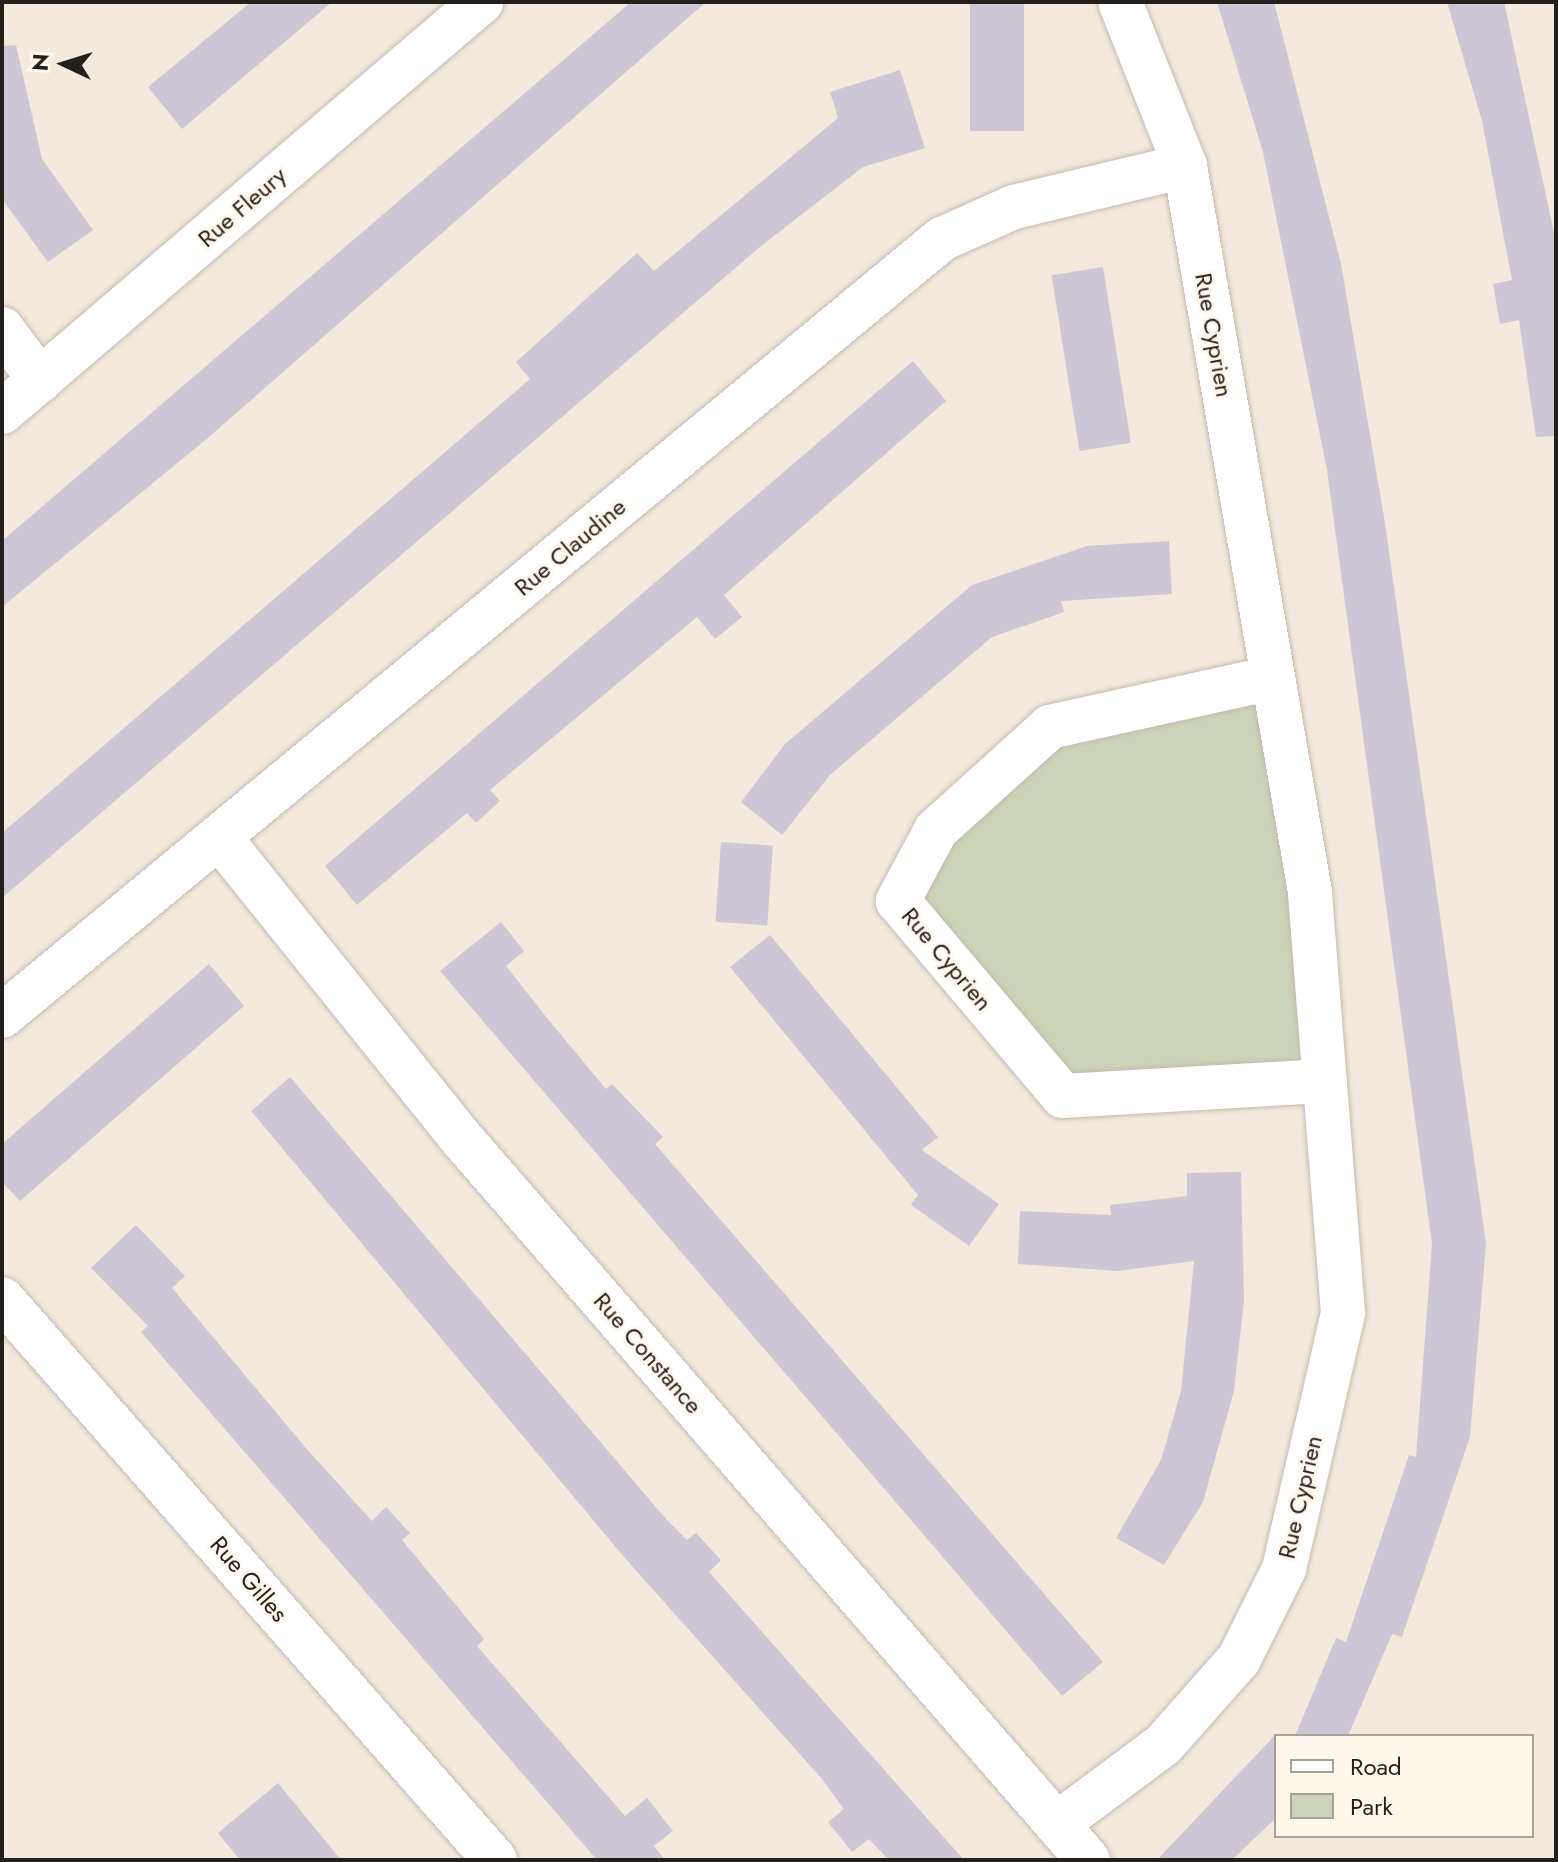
<!DOCTYPE html>
<html>
<head>
<meta charset="utf-8">
<style>
	body { margin:0 }
	#map { position:relative; width:1558px; height:1862px; overflow:hidden; background:#f3e9dc; font-family:Jost,sans-serif }
	div>[style] { position:absolute }
	[style*='--x'] { left:calc(var(--x)*1px); top:calc(var(--y)*1px); width:calc(var(--w)*1px); rotate:calc(var(--a)*1deg) }
	.green>* { inset:0; background:#ccd4b8 }
	.building>* { inset:0; background:#cdc7d5; transform-origin:0 0 }
	.roads { filter:drop-shadow(0 0 2px #c3baad) drop-shadow(0 0 2px #c3baad) }
	.minor>* { height:44px; margin:-22px; padding:0 22px; transform-origin:22px; border-radius:22px; background:#fff }
	span { translate:-50% -50%; white-space:nowrap; text-align:center; line-height:1.15; -webkit-text-stroke:6px #fff7ec; paint-order:stroke }
	.street-label { font-size:24px; color:#231f1b }
	.frame { position:absolute; inset:0; border:4px solid #231f1b; pointer-events:none }
	.legend { position:absolute; left:1274px; top:1734px; width:260px; height:104px; box-sizing:border-box; background:#fff7ec; border:2px solid #a7a198; margin:0; padding:10px 14px; list-style:none; font-size:24px; color:#231f1b }
	.legend li { display:flex; align-items:center; gap:16px; height:40px }
	.legend b { width:40px; border:2px solid #a7a198 }
	.north { position:absolute; left:24px; top:24px; width:80px; height:80px; -webkit-text-stroke:6px #fff7ec; paint-order:stroke; rotate:274deg; font-size:22px; font-weight:700; line-height:32px; text-align:center; color:#231f1b }
	.north::after { content:''; display:block; margin:auto; width:28px; height:36px; background:#231f1b; clip-path:polygon(50% 0,100% 100%,50% 72%,0 100%) }
</style>
</head>
<body>
<div id="map">
	<div class="green">
		<div style="clip-path:polygon(1272px 678px,1325px 1081px,1063px 1096px,898px 901px,1050px 727px)"></div>
	</div>
	<div class="building">
		<div style="clip-path:polygon(251px 2px,332px 2px,182px 129px,148px 87px)"></div>
		<div style="clip-path:polygon(631px 2px,706px 2px,209px 437px,2px 607px,2px 541px)"></div>
		<div style="left:970px;top:2px;width:54px;height:129px"></div>
		<div style="clip-path:polygon(1217px 2px,1274px 2px,1341px 264px,1385px 523px,1486px 1244px,1470px 1437px,1402px 1637px,1392px 1634px,1348px 1736px,1295px 1736px,1336px 1638px,1346px 1642px,1409px 1455px,1416px 1457px,1432px 1244px,1327px 470px,1263px 152px)"></div>
		<div style="clip-path:polygon(1447px 2px,1504px 2px,1556px 242px,1556px 436px,1536px 437px,1519px 320px,1500px 324px,1493px 284px,1512px 280px,1482px 121px)"></div>
		<div style="clip-path:polygon(16px 45px,42px 159px,93px 230px,48px 262px,2px 199px,2px 46px)"></div>
		<div style="clip-path:polygon(900px 70px,925px 148px,863px 167px,761px 246px,2px 898px,2px 833px,530px 379px,516px 362px,637px 253px,654px 271px,838px 118px,830px 92px)"></div>
		<div style="left:1103px;top:267px;width:178px;height:52px;rotate:81deg"></div>
		<div style="clip-path:polygon(913px 361px,946px 401px,724px 595px,742px 617px,715px 639px,697px 617px,490px 790px,500px 801px,476px 823px,467px 813px,357px 905px,325px 866px)"></div>
		<div style="clip-path:polygon(1169px 541px,1172px 594px,1061px 601px,1064px 612px,992px 637px,830px 775px,782px 835px,741px 802px,785px 744px,972px 585px,1087px 546px)"></div>
		<div style="left:721px;top:842px;width:52px;height:80px;rotate:4deg"></div>
		<div style="clip-path:polygon(501px 922px,524px 951px,506px 966px,547px 1018px,606px 1089px,612px 1084px,663px 1137px,655px 1144px,1103px 1662px,1062px 1696px,440px 971px)"></div>
		<div style="clip-path:polygon(770px 935px,938px 1137px,922px 1150px,999px 1204px,969px 1246px,911px 1205px,918px 1195px,730px 967px)"></div>
		<div style="clip-path:polygon(209px 964px,244px 1006px,20px 1201px,2px 1182px,2px 1144px)"></div>
		<div style="clip-path:polygon(290px 1077px,666px 1519px,687px 1540px,696px 1533px,721px 1560px,709px 1572px,964px 1860px,889px 1860px,869px 1839px,852px 1852px,828px 1822px,844px 1809px,822px 1779px,624px 1557px,251px 1111px)"></div>
		<div style="clip-path:polygon(1241px 1172px,1244px 1300px,1234px 1391px,1203px 1502px,1164px 1565px,1116px 1538px,1161px 1460px,1181px 1391px,1194px 1261px,1118px 1271px,1018px 1264px,1020px 1211px,1111px 1215px,1110px 1205px,1187px 1196px,1187px 1173px)"></div>
		<div style="clip-path:polygon(136px 1225px,185px 1276px,172px 1288px,305px 1447px,372px 1521px,386px 1507px,410px 1533px,402px 1540px,484px 1639px,477px 1646px,625px 1816px,647px 1798px,673px 1831px,654px 1846px,665px 1860px,597px 1860px,141px 1332px,148px 1326px,91px 1268px)"></div>
		<div style="clip-path:polygon(1276px 1734px,1276px 1818px,1232px 1860px,1157px 1860px)"></div>
		<div style="clip-path:polygon(278px 1783px,341px 1860px,240px 1860px,218px 1833px)"></div>
	</div>
	<div class="roads">
		<div class="minor">
			<div style="--x:2;--y:329;--w:64;--a:53.3"></div>
			<div style="--x:2;--y:412;--w:631;--a:-40.56"></div>
			<div style="--x:1272;--y:678;--w:227;--a:167.6"></div>
			<div style="--x:1050;--y:727;--w:154;--a:137.9"></div>
			<div style="--x:936;--y:830;--w:81;--a:118.2"></div>
			<div style="--x:898;--y:901;--w:255;--a:49.8"></div>
			<div style="--x:1063;--y:1096;--w:262;--a:-3.3"></div>
			<div style="--x:219;--y:837;--w:386;--a:51.2"></div>
			<div style="--x:461;--y:1138;--w:956;--a:49.03"></div>
			<div style="--x:2;--y:1016;--w:1220;--a:-39.58"></div>
			<div style="--x:942;--y:239;--w:79;--a:-24"></div>
			<div style="--x:1014;--y:207;--w:176;--a:-13.5"></div>
			<div style="--x:2;--y:1299;--w:747;--a:48.69"></div>
			<div style="--x:1057;--y:1824;--w:132;--a:-36.7"></div>
			<div style="--x:1163;--y:1745;--w:115;--a:-48.5"></div>
			<div style="--x:1239;--y:1659;--w:101;--a:-63.4"></div>
			<div style="--x:1284;--y:1569;--w:263;--a:-77"></div>
			<div style="--x:1343;--y:1313;--w:422;--a:-94.5"></div>
			<div style="--x:1310;--y:892;--w:737;--a:-99.77"></div>
			<div style="--x:1185;--y:166;--w:176;--a:-111.6"></div>
		</div>
	</div>
	<div class="street-label">
		<span style="left:242px;top:207px;rotate:-41deg">Rue Fleury</span>
		<span style="left:1214px;top:335px;rotate:80deg">Rue Cyprien</span>
		<span style="left:570px;top:547px;rotate:-40deg">Rue Claudine</span>
		<span style="left:947px;top:959px;rotate:50deg">Rue Cyprien</span>
		<span style="left:648px;top:1353px;rotate:49deg">Rue Constance</span>
		<span style="left:1300px;top:1497px;rotate:-77deg">Rue Cyprien</span>
		<span style="left:249px;top:1579px;rotate:49deg">Rue Gilles</span>
	</div>
	<div class="frame"></div>
	<ul class="legend">
	<li><b style="height:10px;background:#fff"></b>Road</li>
	<li><b style="height:22px;background:#ccd4b8"></b>Park</li>
	</ul>
	<div class="north">N</div>
</div>
</body>
</html>
